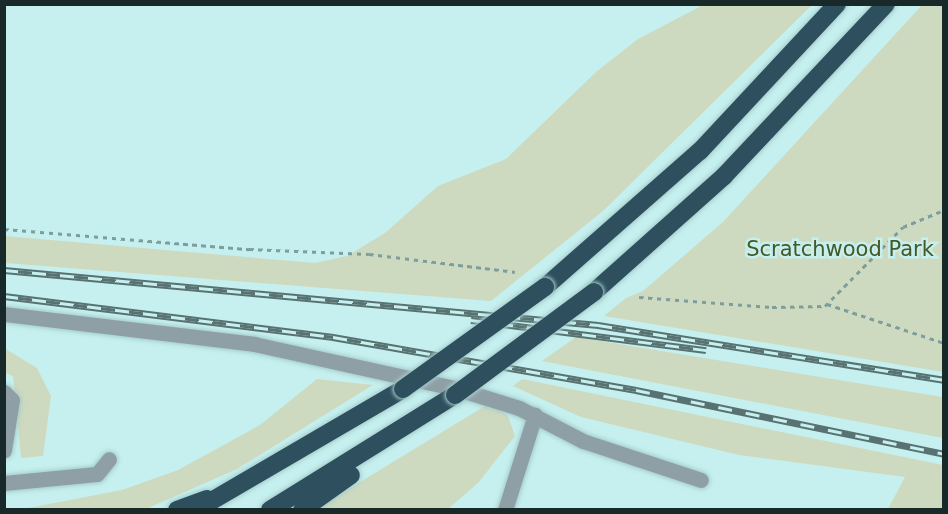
<!DOCTYPE html>
<html>
<head>
<meta charset="utf-8">
<style>
	body { margin:0 }
	#map { position:relative; width:948px; height:514px; overflow:hidden; background:#c5f0ef; font-family:"DejaVu Sans",sans-serif }
	div>[style] { position:absolute }
	[style*='--x'] { left:calc(var(--x)*1px); top:calc(var(--y)*1px); width:calc(var(--w)*1px); rotate:calc(var(--a)*1deg) }
	.green>* { inset:0; background:#cedabf }
	.path>* { height:3px; margin-top:-1.5px; transform-origin:0; background:repeating-linear-gradient(90deg,#7e9e9d 0 4.5px,transparent 0 9px) }
	.roads { filter:drop-shadow(0 0 2px #a6cccb) drop-shadow(0 0 2px #a6cccb) }
	.minor>* { height:15px; margin:-7.5px; padding:0 7.5px; transform-origin:7.5px; border-radius:7.5px; background:#8f9fa6 }
	.highway>* { height:18px; margin:-9px; padding:0 9px; transform-origin:9px; border-radius:9px; background:#2d4f5e }
	.rail>* { height:7px; margin-top:-3.5px; transform-origin:0; background:repeating-linear-gradient(90deg,#c5f0ef 0 14px,#587271 0 28px); box-sizing:border-box; border-block:2px solid #587271 }
	.bridges { filter:drop-shadow(0 0 2px #a6cccb) drop-shadow(0 0 2px #a6cccb) }
	.highway-bridge>* { height:18px; margin:-9px; padding:0 9px; transform-origin:9px; border-radius:9px; background:#2d4f5e }
	span { translate:-50% -50%; white-space:nowrap; text-align:center; line-height:1.15; -webkit-text-stroke:5px #c5f0ef; paint-order:stroke }
	.park-label { font-size:21px; color:#465827 }
	.frame { position:absolute; inset:0; border:6px solid #192929; pointer-events:none }
</style>
</head>
<body>
<div id="map">
	<div class="green">
		<div style="clip-path:polygon(705px 4px,812px 5px,603px 211px,491px 301px,5px 263px,5px 236px,315px 263px,347px 256px,385px 233px,438px 186px,506px 159px,596px 72px,638px 39px)"></div>
		<div style="clip-path:polygon(922px 5px,943px 5px,943px 372px,604px 316px,626px 298px,643px 291px,723px 222px)"></div>
		<div style="clip-path:polygon(576px 337px,943px 397px,943px 438px,542px 361px)"></div>
		<div style="clip-path:polygon(4px 348px,37px 368px,51px 396px,43px 456px,21px 458px,13px 376px,5px 373px)"></div>
		<div style="clip-path:polygon(317px 379px,373px 385px,237px 469px,146px 509px,23px 509px,122px 490px,178px 470px,260px 425px)"></div>
		<div style="clip-path:polygon(522px 379px,943px 465px,943px 509px,888px 509px,905px 477px,739px 455px,581px 417px,513px 386px)"></div>
		<div style="clip-path:polygon(490px 403px,508px 416px,515px 436px,478px 483px,448px 509px,314px 510px)"></div>
	</div>
	<div class="path">
		<div style="--x:4;--y:229;--w:246;--a:4.7"></div>
		<div style="--x:249;--y:249;--w:120;--a:2.4"></div>
		<div style="--x:369;--y:254;--w:147;--a:7"></div>
		<div style="--x:639;--y:297;--w:133;--a:4.3"></div>
		<div style="--x:772;--y:307;--w:53;--a:-1.1"></div>
		<div style="--x:825;--y:306;--w:111;--a:-45.4"></div>
		<div style="--x:903;--y:227;--w:44;--a:-22.5"></div>
		<div style="--x:827;--y:304;--w:123;--a:18.4"></div>
	</div>
	<div class="roads">
		<div class="minor">
			<div style="--x:4;--y:314;--w:252;--a:6.8"></div>
			<div style="--x:254;--y:344;--w:209;--a:12.4"></div>
			<div style="--x:458;--y:389;--w:64;--a:17.3"></div>
			<div style="--x:519;--y:408;--w:72;--a:27.3"></div>
			<div style="--x:583;--y:441;--w:124;--a:18.3"></div>
			<div style="--x:4;--y:392;--w:11;--a:45"></div>
			<div style="--x:12;--y:400;--w:51;--a:99.1"></div>
			<div style="--x:4;--y:483;--w:93;--a:-5.5"></div>
			<div style="--x:97;--y:474;--w:19;--a:-51"></div>
			<div style="--x:505;--y:510;--w:100;--a:-72.5"></div>
		</div>
		<div class="highway">
			<div style="--x:545;--y:287;--w:206;--a:-41.3"></div>
			<div style="--x:700;--y:151;--w:201;--a:-47"></div>
			<div style="--x:594;--y:292;--w:174;--a:-41.7"></div>
			<div style="--x:724;--y:176;--w:236;--a:-46.7"></div>
			<div style="--x:177;--y:510;--w:32;--a:-20"></div>
			<div style="--x:196;--y:510;--w:240;--a:-30.3"></div>
			<div style="--x:270;--y:510;--w:218;--a:-31.9"></div>
			<div style="--x:302;--y:510;--w:60;--a:-35.5"></div>
		</div>
	</div>
	<div class="rail">
		<div style="--x:4;--y:270;--w:597;--a:5.29"></div>
		<div style="--x:598;--y:325;--w:350;--a:9"></div>
		<div style="--x:4;--y:296;--w:332;--a:7.1"></div>
		<div style="--x:333;--y:337;--w:308;--a:9.9"></div>
		<div style="--x:636;--y:390;--w:315;--a:11.7"></div>
		<div style="--x:471;--y:320;--w:237;--a:7.3"></div>
	</div>
	<div class="bridges">
		<div class="highway-bridge">
			<div style="--x:403;--y:389;--w:175;--a:-35.7"></div>
			<div style="--x:455;--y:395;--w:173;--a:-36.5"></div>
		</div>
	</div>
	<div class="park-label">
		<span style="left:840px;top:249px">Scratchwood Park</span>
	</div>
	<div class="frame"></div>
</div>
</body>
</html>
